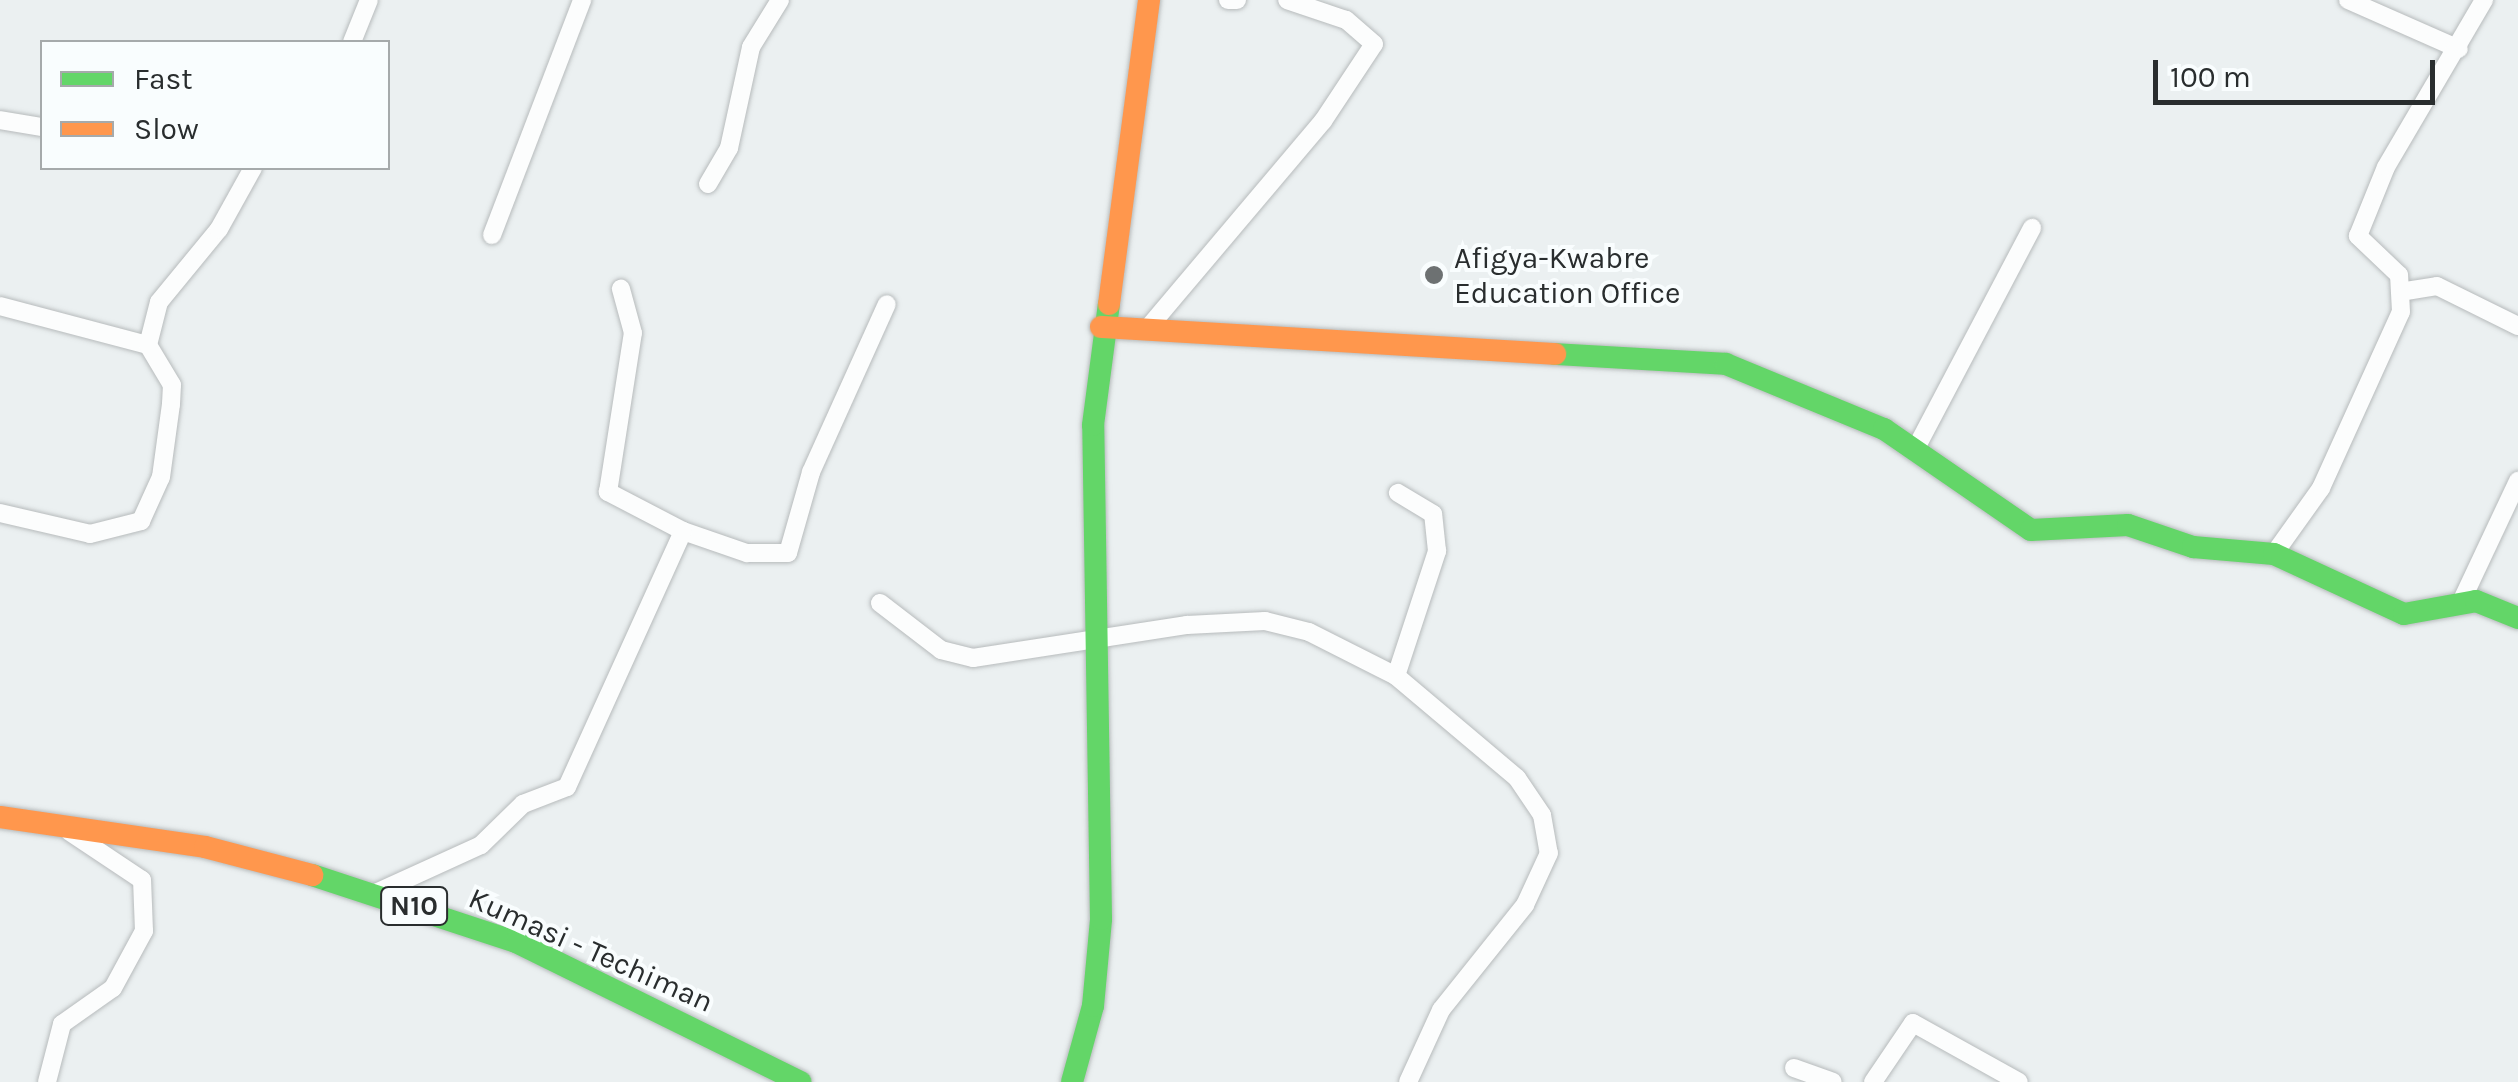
<!DOCTYPE html>
<html>
<head>
<meta charset="utf-8">
<style>
	body { margin:0 }
	#map { position:relative; width:2518px; height:1082px; overflow:hidden; background:#ebf0f1; font-family:Karla,sans-serif }
	div>[style] { position:absolute }
	[style*='--x'] { left:calc(var(--x)*1px); top:calc(var(--y)*1px); width:calc(var(--w)*1px); rotate:calc(var(--a)*1deg) }
	.roads { filter:drop-shadow(0 0 2px #b7bbbc) drop-shadow(0 0 2px #b7bbbc) }
	.street>* { height:18px; margin:-9px; padding:0 9px; transform-origin:9px; border-radius:9px; background:#fcfdfd }
	.fast>* { height:22px; margin:-11px; padding:0 11px; transform-origin:11px; border-radius:11px; background:#63d668 }
	.slow>* { height:22px; margin:-11px; padding:0 11px; transform-origin:11px; border-radius:11px; background:#ff974d }
	.dots>* { width:28px; height:28px; translate:-50% -50%; box-sizing:border-box; border:5px solid #f9fdfe; border-radius:50% }
	span { translate:-50% -50%; white-space:nowrap; text-align:center; line-height:1.15; -webkit-text-stroke:8px #f9fdfe; paint-order:stroke }
	.shield-label span { padding:2px 8px; background:#f9fdfe; border:2px solid; border-radius:8px; -webkit-text-stroke-width:0 }
	.shield-label { font-size:28px; color:#292d2e; font-weight:700 }
	.poi-label { font-size:30px; color:#292d2e }
	.left { translate:0 -50%; text-align:left }
	.street-label { font-size:30px; color:#292d2e }
	.legend { position:absolute; left:40px; top:40px; width:350px; height:130px; box-sizing:border-box; background:#f9fdfe; border:2px solid #a6aaab; margin:0; padding:12px 18px; list-style:none; font-size:30px; color:#292d2e }
	.legend li { display:flex; align-items:center; gap:20px; height:50px }
	.legend b { width:50px; border:2px solid #a6aaab }
	.scale { position:absolute; left:2153px; top:60px; width:282px; height:45px; box-sizing:border-box; border:5px solid #292d2e; border-top:0; padding-left:12px; font-size:30px; line-height:35px; white-space:nowrap; color:#292d2e; -webkit-text-stroke:8px #f9fdfe; paint-order:stroke }
</style>
</head>
<body>
<div id="map">
	<div class="roads">
		<div class="street">
			<div style="--x:1228;--y:0;--w:9;--a:0"></div>
			<div style="--x:2348;--y:0;--w:121;--a:23.8"></div>
			<div style="--x:352;--y:42;--w:45;--a:-68"></div>
			<div style="--x:0;--y:120;--w:43;--a:9.5"></div>
			<div style="--x:708;--y:184;--w:42;--a:-59.7"></div>
			<div style="--x:729;--y:148;--w:103;--a:-77.7"></div>
			<div style="--x:751;--y:47;--w:55;--a:-58.3"></div>
			<div style="--x:492;--y:235;--w:252;--a:-69"></div>
			<div style="--x:2406;--y:291;--w:31;--a:-9"></div>
			<div style="--x:2437;--y:286;--w:90;--a:26.3"></div>
			<div style="--x:0;--y:306;--w:153;--a:14.8"></div>
			<div style="--x:1148;--y:328;--w:271;--a:-49.8"></div>
			<div style="--x:1323;--y:121;--w:92;--a:-56.5"></div>
			<div style="--x:1374;--y:44;--w:37;--a:-139"></div>
			<div style="--x:1346;--y:20;--w:62;--a:-161.3"></div>
			<div style="--x:1916;--y:448;--w:249;--a:-62.2"></div>
			<div style="--x:0;--y:513;--w:92;--a:13.1"></div>
			<div style="--x:90;--y:534;--w:53;--a:-14.3"></div>
			<div style="--x:141;--y:521;--w:48;--a:-65.6"></div>
			<div style="--x:161;--y:477;--w:74;--a:-82.2"></div>
			<div style="--x:171;--y:404;--w:19;--a:-87"></div>
			<div style="--x:172;--y:385;--w:47;--a:-121"></div>
			<div style="--x:148;--y:345;--w:44;--a:-75.7"></div>
			<div style="--x:159;--y:302;--w:94;--a:-50.6"></div>
			<div style="--x:219;--y:229;--w:70;--a:-60.9"></div>
			<div style="--x:683;--y:531;--w:68;--a:19"></div>
			<div style="--x:747;--y:553;--w:41;--a:0"></div>
			<div style="--x:788;--y:553;--w:84;--a:-74.1"></div>
			<div style="--x:811;--y:472;--w:184;--a:-65.7"></div>
			<div style="--x:2274;--y:554;--w:81;--a:-54.5"></div>
			<div style="--x:2321;--y:488;--w:193;--a:-65.6"></div>
			<div style="--x:2401;--y:312;--w:37;--a:-93"></div>
			<div style="--x:2399;--y:275;--w:57;--a:-136.4"></div>
			<div style="--x:2358;--y:236;--w:74;--a:-67.9"></div>
			<div style="--x:2386;--y:167;--w:194;--a:-59.6"></div>
			<div style="--x:2462;--y:600;--w:132;--a:-64.8"></div>
			<div style="--x:880;--y:603;--w:77;--a:37.6"></div>
			<div style="--x:941;--y:650;--w:33;--a:14"></div>
			<div style="--x:973;--y:658;--w:217;--a:-8.8"></div>
			<div style="--x:1187;--y:625;--w:78;--a:-2.9"></div>
			<div style="--x:1265;--y:621;--w:45;--a:14"></div>
			<div style="--x:1309;--y:632;--w:97;--a:26.8"></div>
			<div style="--x:1396;--y:676;--w:158;--a:40.1"></div>
			<div style="--x:1517;--y:778;--w:45;--a:56"></div>
			<div style="--x:1542;--y:815;--w:39;--a:80"></div>
			<div style="--x:1549;--y:853;--w:57;--a:114.8"></div>
			<div style="--x:1525;--y:905;--w:134;--a:128.7"></div>
			<div style="--x:1441;--y:1010;--w:79;--a:114.6"></div>
			<div style="--x:1396;--y:676;--w:132;--a:-71.8"></div>
			<div style="--x:1437;--y:551;--w:37;--a:-96"></div>
			<div style="--x:1433;--y:514;--w:41;--a:-149"></div>
			<div style="--x:378;--y:892;--w:113;--a:-24.5"></div>
			<div style="--x:481;--y:845;--w:59;--a:-44.3"></div>
			<div style="--x:523;--y:804;--w:47;--a:-21.1"></div>
			<div style="--x:567;--y:787;--w:281;--a:-65.6"></div>
			<div style="--x:683;--y:531;--w:85;--a:-152.5"></div>
			<div style="--x:608;--y:492;--w:161;--a:-81.1"></div>
			<div style="--x:633;--y:333;--w:46;--a:-105.3"></div>
			<div style="--x:1794;--y:1068;--w:41;--a:19.7"></div>
			<div style="--x:47;--y:1082;--w:60;--a:-75.5"></div>
			<div style="--x:62;--y:1024;--w:62;--a:-35.2"></div>
			<div style="--x:113;--y:988;--w:65;--a:-61.5"></div>
			<div style="--x:144;--y:931;--w:51;--a:-92.2"></div>
			<div style="--x:142;--y:880;--w:87;--a:-146.3"></div>
			<div style="--x:1873;--y:1082;--w:71;--a:-55.9"></div>
			<div style="--x:1913;--y:1023;--w:121;--a:29.1"></div>
		</div>
		<div class="fast">
			<div style="--x:1555;--y:354;--w:171;--a:3.3"></div>
			<div style="--x:1726;--y:364;--w:171;--a:22.4"></div>
			<div style="--x:1884;--y:429;--w:178;--a:34.5"></div>
			<div style="--x:2031;--y:530;--w:97;--a:-3"></div>
			<div style="--x:2128;--y:525;--w:69;--a:18.7"></div>
			<div style="--x:2193;--y:547;--w:81;--a:4.9"></div>
			<div style="--x:2274;--y:554;--w:143;--a:24.8"></div>
			<div style="--x:2404;--y:614;--w:73;--a:-10.2"></div>
			<div style="--x:2476;--y:601;--w:45;--a:22"></div>
			<div style="--x:312;--y:875;--w:215;--a:18.2"></div>
			<div style="--x:516;--y:942;--w:317;--a:26.2"></div>
			<div style="--x:1072;--y:1082;--w:79;--a:-74.6"></div>
			<div style="--x:1093;--y:1006;--w:87;--a:-84.7"></div>
			<div style="--x:1101;--y:919;--w:494;--a:-90.9"></div>
			<div style="--x:1093;--y:425;--w:122;--a:-82.5"></div>
		</div>
		<div class="slow">
			<div style="--x:1109;--y:304;--w:307;--a:-82.5"></div>
			<div style="--x:1101;--y:327;--w:455;--a:3.4"></div>
			<div style="--x:0;--y:817;--w:207;--a:8.3"></div>
			<div style="--x:205;--y:847;--w:111;--a:14.7"></div>
		</div>
	</div>
	<div class="dots">
		<div style="left:1434px;top:275px;background:#6d7172"></div>
	</div>
	<div class="shield-label">
		<span style="left:414px;top:906px">N10</span>
	</div>
	<div class="poi-label">
		<span class="left" style="left:1454px;top:275px">Afigya-Kwabre<br>Education Office</span>
	</div>
	<div class="street-label">
		<span style="left:591px;top:950px;rotate:24deg">Kumasi - Techiman</span>
	</div>
	<ul class="legend">
	<li><b style="height:12px;background:#63d668"></b>Fast</li>
	<li><b style="height:12px;background:#ff974d"></b>Slow</li>
	</ul>
	<div class="scale">100 m</div>
</div>
</body>
</html>
